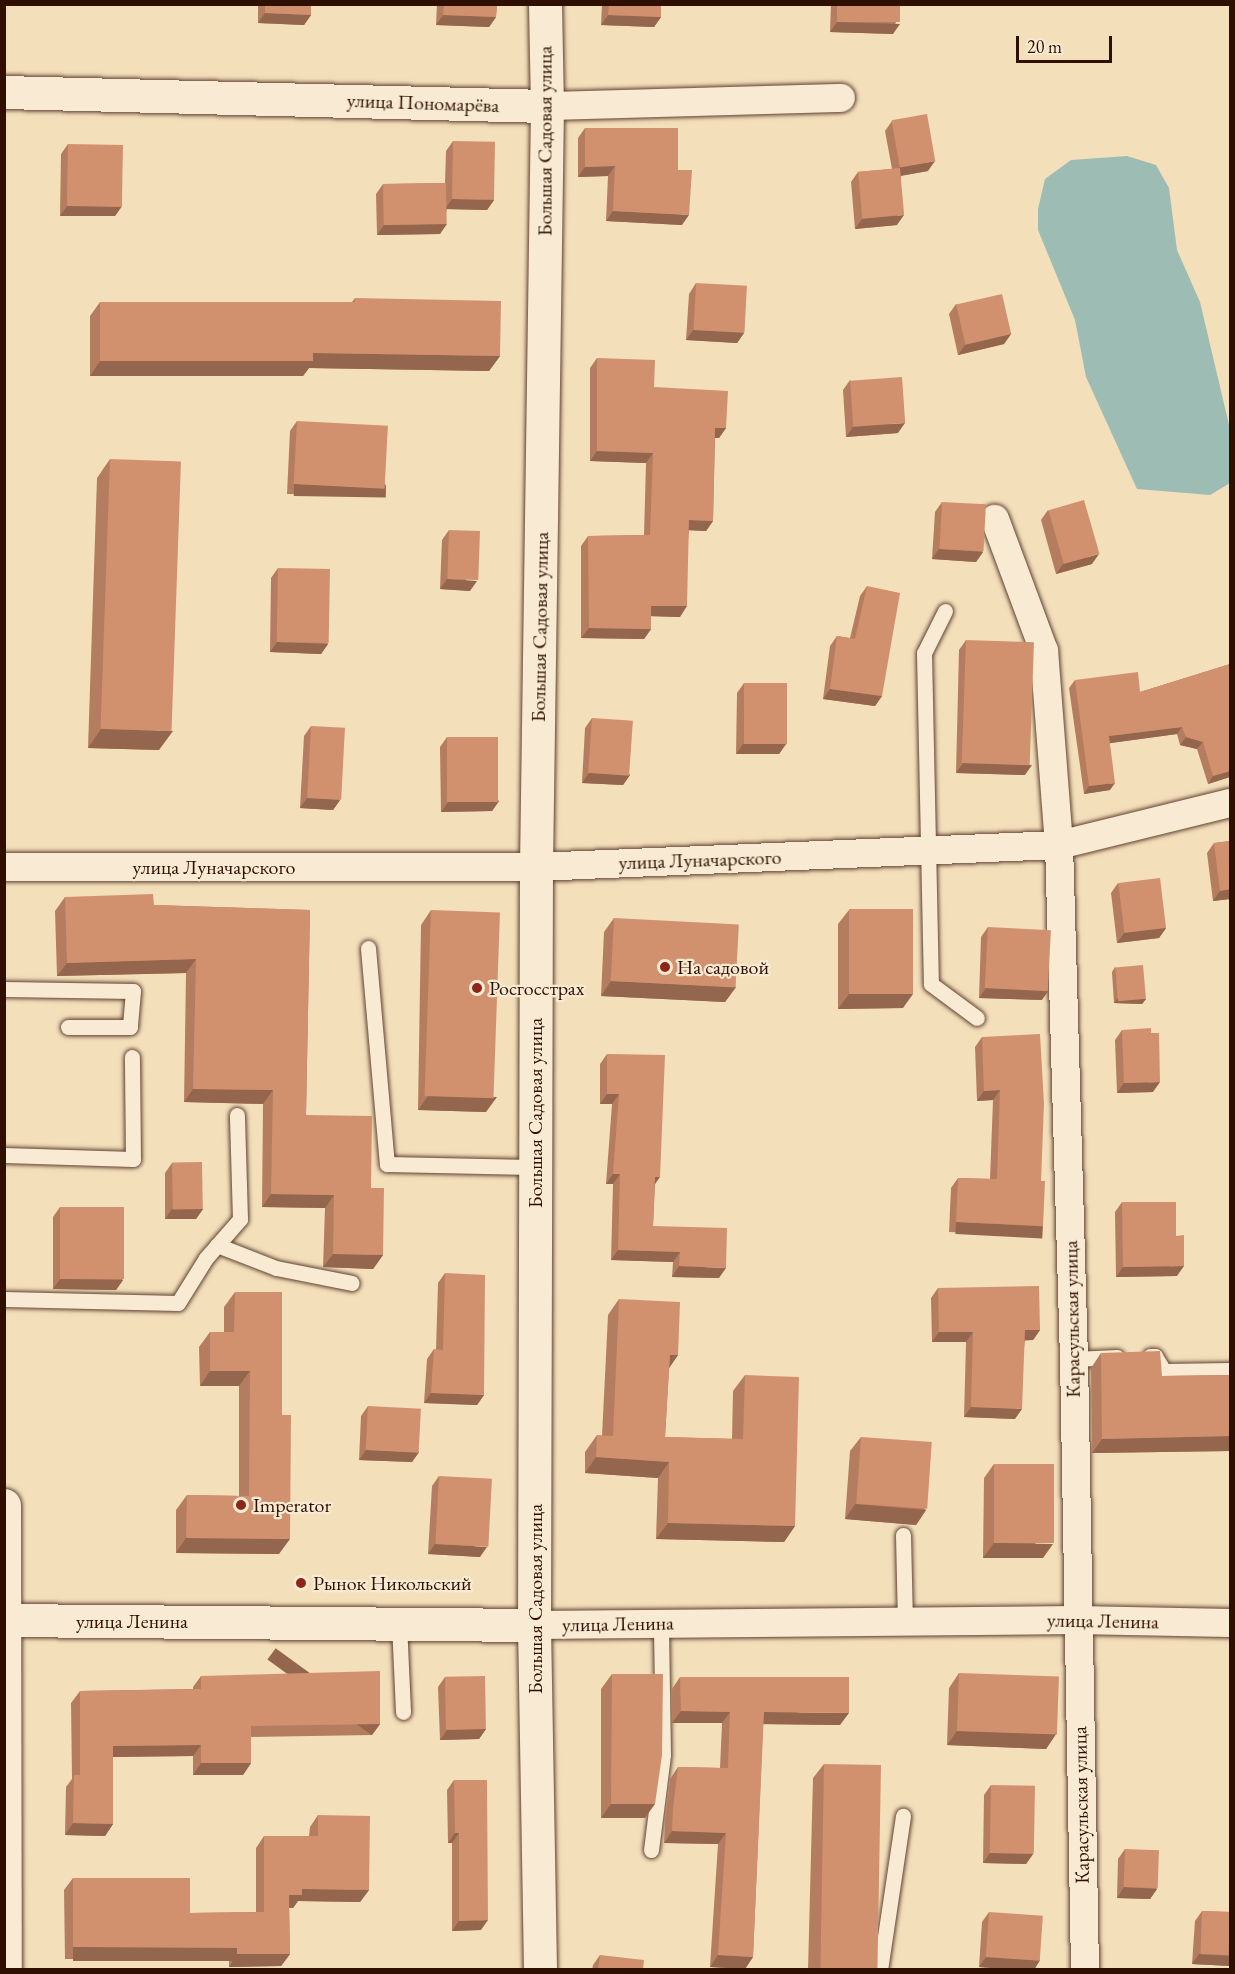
<!DOCTYPE html>
<html>
<head>
<meta charset="utf-8">
<style>
	body { margin:0 }
	#map { position:relative; width:1235px; height:1974px; overflow:hidden; background:#f4dfbb; font-family:"EB Garamond",serif }
	div>[style] { position:absolute }
	[style*='--x'] { left:calc(var(--x)*1px); top:calc(var(--y)*1px); width:calc(var(--w)*1px); rotate:calc(var(--a)*1deg) }
	.water>* { inset:0; background:#9cbcb4 }
	.roads { filter:drop-shadow(0 0 2px #604330) drop-shadow(0 0 2px #604330) }
	.service>* { height:15px; margin:-7.5px; padding:0 7.5px; transform-origin:7.5px; border-radius:7.5px; background:#f8ead3 }
	.minor>* { height:28px; margin:-14px; padding:0 14px; transform-origin:14px; border-radius:14px; background:#f8ead3 }
	.tertiary>* { height:33px; margin:-16.5px; padding:0 16.5px; transform-origin:16.5px; border-radius:16.5px; background:#f8ead3 }
	.secondary>* { height:33px; margin:-16.5px; padding:0 16.5px; transform-origin:16.5px; border-radius:16.5px; background:#f8ead3 }
	.wall>* { inset:0; background:#b57d5f }
	.shaded-wall>* { inset:0; background:#93664d; transform-origin:0 0 }
	.building>* { inset:0; background:#d2916e; transform-origin:0 0 }
	.dots>* { width:16px; height:16px; translate:-50% -50%; box-sizing:border-box; border:3px solid #f8ead3; border-radius:50% }
	span { translate:-50% -50%; white-space:nowrap; text-align:center; line-height:1.15; -webkit-text-stroke:4.5px #f8ead3; paint-order:stroke }
	.street-label { font-size:20px; color:#2f0f01 }
	.poi-label { font-size:20px; color:#2f0f01 }
	.left { translate:0 -50%; text-align:left }
	.frame { position:absolute; inset:0; border:6px solid #2f0f01; pointer-events:none }
	.scale { position:absolute; left:1016px; top:36px; width:96px; height:27px; box-sizing:border-box; border:3px solid #2f0f01; border-top:0; padding-left:8px; font-size:18px; line-height:21px; white-space:nowrap; color:#2f0f01; -webkit-text-stroke:4px #f8ead3; paint-order:stroke }
</style>
</head>
<body>
<div id="map">
	<div class="water">
		<div style="clip-path:polygon(1127px 156px,1156px 165px,1169px 188px,1177px 250px,1200px 302px,1230px 429px,1230px 483px,1210px 495px,1137px 489px,1086px 377px,1075px 320px,1038px 230px,1038px 209px,1045px 179px,1071px 160px)"></div>
	</div>
	<div class="roads">
		<div class="service">
			<div style="--x:945;--y:611;--w:47;--a:116.6"></div>
			<div style="--x:924;--y:653;--w:331;--a:88.8"></div>
			<div style="--x:931;--y:984;--w:57;--a:36.5"></div>
			<div style="--x:368;--y:948;--w:217;--a:85"></div>
			<div style="--x:387;--y:1164;--w:148;--a:1.2"></div>
			<div style="--x:4;--y:989;--w:129;--a:0.9"></div>
			<div style="--x:133;--y:991;--w:36;--a:95"></div>
			<div style="--x:130;--y:1027;--w:62;--a:180"></div>
			<div style="--x:4;--y:1155;--w:129;--a:1.8"></div>
			<div style="--x:133;--y:1159;--w:102;--a:-90.6"></div>
			<div style="--x:217;--y:1245;--w:63;--a:21.3"></div>
			<div style="--x:276;--y:1268;--w:77;--a:11.2"></div>
			<div style="--x:4;--y:1299;--w:174;--a:1.3"></div>
			<div style="--x:178;--y:1303;--w:53;--a:-58.1"></div>
			<div style="--x:206;--y:1258;--w:52;--a:-48.9"></div>
			<div style="--x:240;--y:1219;--w:104;--a:-91.7"></div>
			<div style="--x:1150;--y:1356;--w:5;--a:0"></div>
			<div style="--x:1155;--y:1356;--w:17;--a:59"></div>
			<div style="--x:1164;--y:1371;--w:66;--a:-0.9"></div>
			<div style="--x:1074;--y:1359;--w:43;--a:-2.7"></div>
			<div style="--x:903;--y:1535;--w:86;--a:88.7"></div>
			<div style="--x:399;--y:1623;--w:89;--a:87.4"></div>
			<div style="--x:651;--y:1850;--w:96;--a:-82.8"></div>
			<div style="--x:663;--y:1755;--w:132;--a:-90.9"></div>
			<div style="--x:880;--y:1970;--w:156;--a:-81.5"></div>
		</div>
		<div class="minor">
			<div style="--x:547;--y:106;--w:294;--a:-1.6"></div>
			<div style="--x:4;--y:867;--w:532;--a:0"></div>
			<div style="--x:536;--y:867;--w:523;--a:-2.41"></div>
			<div style="--x:1059;--y:845;--w:195;--a:-94.4"></div>
			<div style="--x:1044;--y:651;--w:141;--a:-110.4"></div>
			<div style="--x:534;--y:1625;--w:542;--a:-0.53"></div>
			<div style="--x:1076;--y:1620;--w:154;--a:1.1"></div>
			<div style="--x:1085;--y:1970;--w:611;--a:-91.03"></div>
			<div style="--x:1074;--y:1359;--w:514;--a:-91.67"></div>
			<div style="--x:1059;--y:845;--w:176;--a:-13.8"></div>
		</div>
		<div class="tertiary">
			<div style="--x:545;--y:4;--w:102;--a:88.9"></div>
			<div style="--x:4;--y:1505;--w:465;--a:89.9"></div>
			<div style="--x:4;--y:1620;--w:530;--a:0.54"></div>
		</div>
		<div class="secondary">
			<div style="--x:4;--y:92;--w:543;--a:1.48"></div>
			<div style="--x:547;--y:106;--w:761;--a:90.83"></div>
			<div style="--x:536;--y:867;--w:758;--a:90.15"></div>
			<div style="--x:534;--y:1625;--w:345;--a:89"></div>
		</div>
	</div>
	<div class="wall">
		<div style="clip-path:polygon(258px 4px,311px 4px,311px 15px,304px 25px,258px 23px)"></div>
		<div style="clip-path:polygon(437px 4px,497px 4px,496px 17px,489px 27px,436px 25px)"></div>
		<div style="clip-path:polygon(602px 4px,661px 4px,661px 17px,654px 27px,601px 25px)"></div>
		<div style="clip-path:polygon(831px 4px,900px 4px,893px 34px,830px 32px)"></div>
		<div style="clip-path:polygon(892px 121px,928px 171px,901px 176px,897px 225px,855px 229px,851px 182px,858px 172px,892px 169px,885px 131px)"></div>
		<div style="clip-path:polygon(585px 128px,678px 170px,682px 225px,606px 221px,608px 176px,578px 177px,578px 138px)"></div>
		<div style="clip-path:polygon(453px 141px,494px 200px,487px 210px,447px 209px,440px 234px,377px 235px,376px 194px,383px 184px,445px 183px,446px 151px)"></div>
		<div style="clip-path:polygon(68px 144px,122px 206px,115px 216px,60px 216px,61px 154px)"></div>
		<div style="clip-path:polygon(696px 283px,744px 333px,737px 343px,686px 340px,689px 294px)"></div>
		<div style="clip-path:polygon(355px 298px,500px 356px,489px 371px,309px 368px,303px 376px,90px 376px,90px 316px,100px 302px,352px 302px)"></div>
		<div style="clip-path:polygon(956px 304px,1011px 334px,1004px 344px,958px 355px,949px 314px)"></div>
		<div style="clip-path:polygon(597px 358px,654px 387px,726px 428px,719px 438px,715px 438px,713px 521px,706px 531px,689px 530px,680px 617px,651px 616px,651px 629px,644px 639px,581px 638px,581px 546px,588px 536px,644px 535px,646px 463px,590px 461px,590px 368px)"></div>
		<div style="clip-path:polygon(850px 380px,898px 433px,846px 437px,843px 390px)"></div>
		<div style="clip-path:polygon(297px 421px,386px 485px,379px 495px,287px 494px,290px 431px)"></div>
		<div style="clip-path:polygon(110px 459px,159px 750px,88px 748px,97px 478px)"></div>
		<div style="clip-path:polygon(942px 502px,983px 552px,976px 562px,932px 559px,935px 512px)"></div>
		<div style="clip-path:polygon(1048px 510px,1092px 564px,1056px 574px,1041px 520px)"></div>
		<div style="clip-path:polygon(449px 530px,470px 591px,440px 589px,442px 540px)"></div>
		<div style="clip-path:polygon(278px 568px,328px 644px,321px 654px,270px 652px,271px 578px)"></div>
		<div style="clip-path:polygon(867px 586px,882px 696px,875px 706px,823px 699px,830px 646px,837px 636px,850px 638px,860px 596px)"></div>
		<div style="clip-path:polygon(966px 640px,1025px 775px,956px 773px,959px 650px)"></div>
		<div style="clip-path:polygon(1230px 664px,1230px 777px,1208px 784px,1197px 749px,1180px 745px,1177px 734px,1110px 743px,1110px 790px,1084px 794px,1069px 688px,1075px 680px,1140px 692px)"></div>
		<div style="clip-path:polygon(744px 683px,786px 744px,779px 754px,736px 754px,737px 693px)"></div>
		<div style="clip-path:polygon(592px 718px,630px 775px,623px 785px,582px 783px,585px 728px)"></div>
		<div style="clip-path:polygon(311px 726px,340px 800px,333px 810px,300px 808px,304px 736px)"></div>
		<div style="clip-path:polygon(447px 737px,499px 801px,492px 811px,441px 812px,440px 747px)"></div>
		<div style="clip-path:polygon(1230px 841px,1230px 899px,1213px 901px,1207px 853px,1214px 843px)"></div>
		<div style="clip-path:polygon(1118px 883px,1166px 928px,1159px 938px,1117px 943px,1111px 893px)"></div>
		<div style="clip-path:polygon(65px 897px,154px 905px,310px 910px,306px 1115px,371px 1188px,383px 1255px,373px 1269px,323px 1267px,325px 1208px,262px 1207px,263px 1104px,184px 1102px,186px 973px,57px 976px,55px 911px)"></div>
		<div style="clip-path:polygon(431px 910px,486px 1112px,418px 1110px,421px 925px)"></div>
		<div style="clip-path:polygon(849px 910px,903px 1008px,838px 1009px,838px 924px)"></div>
		<div style="clip-path:polygon(614px 918px,736px 987px,725px 1002px,601px 996px,604px 932px)"></div>
		<div style="clip-path:polygon(988px 927px,1042px 1000px,979px 998px,981px 937px)"></div>
		<div style="clip-path:polygon(1115px 967px,1146px 999px,1142px 1004px,1114px 1003px,1112px 972px)"></div>
		<div style="clip-path:polygon(1122px 1030px,1153px 1092px,1117px 1093px,1115px 1040px)"></div>
		<div style="clip-path:polygon(982px 1037px,1041px 1181px,1043px 1226px,1036px 1236px,949px 1232px,951px 1188px,958px 1178px,990px 1179px,993px 1100px,977px 1101px,975px 1047px)"></div>
		<div style="clip-path:polygon(607px 1054px,655px 1184px,653px 1226px,719px 1278px,672px 1277px,673px 1262px,611px 1260px,613px 1184px,606px 1184px,612px 1104px,600px 1104px,600px 1064px)"></div>
		<div style="clip-path:polygon(172px 1163px,203px 1209px,196px 1219px,165px 1219px,165px 1173px)"></div>
		<div style="clip-path:polygon(1122px 1202px,1177px 1276px,1116px 1277px,1115px 1212px)"></div>
		<div style="clip-path:polygon(60px 1207px,123px 1280px,116px 1290px,53px 1289px,53px 1217px)"></div>
		<div style="clip-path:polygon(445px 1273px,484px 1395px,477px 1405px,424px 1403px,427px 1359px,434px 1349px,436px 1350px,438px 1283px)"></div>
		<div style="clip-path:polygon(938px 1288px,1040px 1330px,1033px 1340px,1025px 1340px,1015px 1419px,964px 1417px,966px 1342px,932px 1342px,931px 1298px)"></div>
		<div style="clip-path:polygon(235px 1292px,282px 1292px,279px 1554px,176px 1553px,176px 1510px,187px 1495px,239px 1496px,239px 1386px,200px 1386px,199px 1347px,210px 1332px,224px 1332px,224px 1307px)"></div>
		<div style="clip-path:polygon(619px 1299px,678px 1355px,669px 1368px,665px 1437px,732px 1439px,733px 1391px,745px 1375px,795px 1526px,784px 1542px,656px 1539px,658px 1478px,585px 1473px,585px 1452px,597px 1435px,602px 1436px,608px 1315px)"></div>
		<div style="clip-path:polygon(1101px 1353px,1162px 1376px,1230px 1375px,1230px 1451px,1092px 1453px,1091px 1368px)"></div>
		<div style="clip-path:polygon(368px 1406px,419px 1452px,412px 1462px,359px 1460px,361px 1416px)"></div>
		<div style="clip-path:polygon(861px 1437px,926px 1510px,916px 1525px,845px 1519px,850px 1451px)"></div>
		<div style="clip-path:polygon(994px 1464px,1043px 1558px,983px 1558px,984px 1478px)"></div>
		<div style="clip-path:polygon(439px 1476px,480px 1557px,428px 1554px,432px 1486px)"></div>
		<div style="clip-path:polygon(959px 1673px,1056px 1734px,1046px 1749px,947px 1745px,949px 1688px)"></div>
		<div style="clip-path:polygon(612px 1674px,645px 1818px,601px 1818px,601px 1689px)"></div>
		<div style="clip-path:polygon(201px 1676px,380px 1724px,372px 1735px,251px 1737px,251px 1763px,243px 1775px,193px 1775px,193px 1756px,113px 1757px,113px 1824px,105px 1836px,65px 1835px,66px 1787px,72px 1779px,71px 1703px,80px 1691px,193px 1689px,193px 1687px)"></div>
		<div style="clip-path:polygon(445px 1677px,486px 1729px,479px 1739px,440px 1740px,438px 1687px)"></div>
		<div style="clip-path:polygon(680px 1677px,840px 1725px,763px 1724px,753px 1957px,745px 1969px,710px 1967px,718px 1844px,664px 1843px,665px 1820px,670px 1779px,678px 1767px,720px 1768px,722px 1723px,672px 1723px,672px 1689px)"></div>
		<div style="clip-path:polygon(824px 1764px,876px 1970px,808px 1970px,813px 1778px)"></div>
		<div style="clip-path:polygon(454px 1780px,481px 1930px,452px 1931px,452px 1843px,448px 1843px,447px 1790px)"></div>
		<div style="clip-path:polygon(991px 1785px,1033px 1854px,1026px 1864px,983px 1863px,984px 1795px)"></div>
		<div style="clip-path:polygon(318px 1815px,369px 1890px,360px 1902px,298px 1901px,293px 1908px,289px 1908px,290px 1954px,281px 1966px,229px 1967px,229px 1960px,65px 1959px,64px 1890px,73px 1878px,190px 1913px,256px 1912px,256px 1848px,264px 1836px,309px 1836px,310px 1827px)"></div>
		<div style="clip-path:polygon(1125px 1849px,1157px 1889px,1150px 1899px,1117px 1898px,1118px 1859px)"></div>
		<div style="clip-path:polygon(1202px 1911px,1230px 1912px,1230px 1966px,1192px 1964px,1195px 1921px)"></div>
		<div style="clip-path:polygon(989px 1912px,1040px 1960px,1034px 1970px,1019px 1970px,979px 1967px,982px 1922px)"></div>
		<div style="clip-path:polygon(600px 1955px,643px 1970px,592px 1970px,593px 1965px)"></div>
	</div>
	<div class="shaded-wall">
		<div style="clip-path:polygon(265px 13px,311px 15px,304px 25px,258px 23px)"></div>
		<div style="clip-path:polygon(443px 15px,496px 17px,489px 27px,436px 25px)"></div>
		<div style="clip-path:polygon(608px 15px,661px 17px,654px 27px,601px 25px)"></div>
		<div style="clip-path:polygon(837px 22px,900px 24px,893px 34px,830px 32px)"></div>
		<div style="clip-path:polygon(935px 161px,928px 171px,893px 177px,900px 167px)"></div>
		<div style="clip-path:polygon(615px 166px,608px 176px,578px 177px,585px 167px)"></div>
		<div style="clip-path:polygon(452px 199px,494px 200px,487px 210px,445px 209px)"></div>
		<div style="clip-path:polygon(67px 206px,122px 206px,115px 216px,60px 216px)"></div>
		<div style="clip-path:polygon(613px 211px,689px 215px,682px 225px,606px 221px)"></div>
		<div style="clip-path:polygon(904px 215px,897px 225px,855px 229px,862px 219px)"></div>
		<div style="clip-path:polygon(447px 224px,440px 234px,377px 235px,384px 225px)"></div>
		<div style="clip-path:polygon(693px 330px,744px 333px,737px 343px,686px 340px)"></div>
		<div style="clip-path:polygon(1011px 334px,1004px 344px,958px 355px,965px 345px)"></div>
		<div style="clip-path:polygon(313px 353px,500px 356px,489px 371px,309px 368px,303px 376px,90px 376px,100px 361px)"></div>
		<div style="clip-path:polygon(905px 423px,898px 433px,846px 437px,853px 427px)"></div>
		<div style="clip-path:polygon(715px 428px,726px 428px,719px 438px,708px 438px)"></div>
		<div style="clip-path:polygon(597px 451px,653px 453px,646px 463px,590px 461px)"></div>
		<div style="left:294px;top:484px;width:92px;height:12px;rotate:1deg"></div>
		<div style="clip-path:polygon(689px 520px,713px 521px,706px 531px,682px 530px)"></div>
		<div style="clip-path:polygon(939px 549px,983px 552px,976px 562px,932px 559px)"></div>
		<div style="clip-path:polygon(1099px 554px,1092px 564px,1056px 574px,1063px 564px)"></div>
		<div style="clip-path:polygon(447px 579px,477px 581px,470px 591px,440px 589px)"></div>
		<div style="clip-path:polygon(651px 606px,687px 606px,680px 617px,644px 616px)"></div>
		<div style="clip-path:polygon(589px 628px,651px 629px,644px 639px,581px 638px)"></div>
		<div style="clip-path:polygon(277px 642px,328px 644px,321px 654px,270px 652px)"></div>
		<div style="clip-path:polygon(830px 689px,882px 696px,875px 706px,823px 699px)"></div>
		<div style="clip-path:polygon(1182px 727px,1177px 734px,1104px 744px,1109px 736px)"></div>
		<div style="clip-path:polygon(101px 729px,173px 731px,159px 750px,88px 748px)"></div>
		<div style="clip-path:polygon(1186px 737px,1203px 742px,1197px 749px,1180px 745px)"></div>
		<div style="clip-path:polygon(743px 744px,786px 744px,779px 754px,736px 754px)"></div>
		<div style="clip-path:polygon(963px 763px,1032px 765px,1025px 775px,956px 773px)"></div>
		<div style="clip-path:polygon(1230px 771px,1230px 777px,1208px 784px,1213px 776px)"></div>
		<div style="clip-path:polygon(589px 773px,630px 775px,623px 785px,582px 783px)"></div>
		<div style="clip-path:polygon(1115px 783px,1110px 790px,1084px 794px,1089px 786px)"></div>
		<div style="clip-path:polygon(307px 798px,340px 800px,333px 810px,300px 808px)"></div>
		<div style="clip-path:polygon(499px 801px,492px 811px,441px 812px,448px 802px)"></div>
		<div style="clip-path:polygon(1230px 889px,1230px 899px,1213px 901px,1220px 891px)"></div>
		<div style="clip-path:polygon(1166px 928px,1159px 938px,1117px 943px,1124px 933px)"></div>
		<div style="clip-path:polygon(196px 959px,186px 973px,57px 976px,67px 963px)"></div>
		<div style="clip-path:polygon(611px 981px,736px 987px,725px 1002px,601px 996px)"></div>
		<div style="clip-path:polygon(986px 988px,1049px 990px,1042px 1000px,979px 998px)"></div>
		<div style="clip-path:polygon(849px 994px,913px 994px,903px 1008px,838px 1009px)"></div>
		<div style="clip-path:polygon(1118px 998px,1146px 999px,1142px 1004px,1114px 1003px)"></div>
		<div style="clip-path:polygon(1160px 1082px,1153px 1092px,1117px 1093px,1124px 1083px)"></div>
		<div style="clip-path:polygon(193px 1089px,273px 1090px,263px 1104px,184px 1102px)"></div>
		<div style="clip-path:polygon(1000px 1090px,993px 1100px,977px 1101px,984px 1091px)"></div>
		<div style="clip-path:polygon(607px 1094px,619px 1094px,612px 1104px,600px 1104px)"></div>
		<div style="clip-path:polygon(428px 1096px,497px 1097px,486px 1112px,418px 1110px)"></div>
		<div style="clip-path:polygon(613px 1174px,620px 1174px,613px 1184px,606px 1184px)"></div>
		<div style="clip-path:polygon(655px 1177px,660px 1177px,653px 1187px)"></div>
		<div style="clip-path:polygon(271px 1194px,334px 1195px,325px 1208px,262px 1207px)"></div>
		<div style="clip-path:polygon(172px 1209px,203px 1209px,196px 1219px,165px 1219px)"></div>
		<div style="left:956px;top:1222px;width:87px;height:12px;rotate:3deg"></div>
		<div style="clip-path:polygon(618px 1250px,680px 1252px,673px 1262px,611px 1260px)"></div>
		<div style="clip-path:polygon(333px 1254px,383px 1255px,373px 1269px,323px 1267px)"></div>
		<div style="clip-path:polygon(679px 1266px,726px 1268px,719px 1278px,672px 1277px)"></div>
		<div style="clip-path:polygon(1184px 1266px,1177px 1276px,1116px 1277px,1123px 1267px)"></div>
		<div style="clip-path:polygon(60px 1279px,123px 1280px,116px 1290px,53px 1289px)"></div>
		<div style="clip-path:polygon(1025px 1330px,1040px 1330px,1033px 1340px,1018px 1341px)"></div>
		<div style="clip-path:polygon(939px 1332px,973px 1332px,966px 1342px,932px 1342px)"></div>
		<div style="clip-path:polygon(670px 1355px,678px 1355px,667px 1371px)"></div>
		<div style="clip-path:polygon(210px 1371px,250px 1371px,239px 1386px,200px 1386px)"></div>
		<div style="clip-path:polygon(431px 1393px,484px 1395px,477px 1405px,424px 1403px)"></div>
		<div style="clip-path:polygon(971px 1407px,1022px 1409px,1015px 1419px,964px 1417px)"></div>
		<div style="clip-path:polygon(1230px 1436px,1230px 1451px,1092px 1453px,1102px 1439px)"></div>
		<div style="clip-path:polygon(366px 1450px,419px 1452px,412px 1462px,359px 1460px)"></div>
		<div style="clip-path:polygon(596px 1457px,669px 1462px,658px 1478px,585px 1473px)"></div>
		<div style="clip-path:polygon(855px 1504px,926px 1510px,916px 1525px,845px 1519px)"></div>
		<div style="clip-path:polygon(668px 1523px,795px 1526px,784px 1542px,656px 1539px)"></div>
		<div style="clip-path:polygon(186px 1538px,290px 1539px,279px 1554px,176px 1553px)"></div>
		<div style="clip-path:polygon(994px 1543px,1053px 1544px,1043px 1558px,983px 1558px)"></div>
		<div style="clip-path:polygon(435px 1544px,487px 1547px,480px 1557px,428px 1554px)"></div>
		<div style="clip-path:polygon(681px 1711px,730px 1712px,722px 1723px,672px 1723px)"></div>
		<div style="clip-path:polygon(764px 1712px,849px 1713px,840px 1725px,755px 1724px)"></div>
		<div style="left:380px;top:1724px;width:14px;height:129px;rotate:126deg"></div>
		<div style="clip-path:polygon(486px 1729px,479px 1739px,440px 1740px,447px 1730px)"></div>
		<div style="clip-path:polygon(957px 1731px,1056px 1734px,1046px 1749px,947px 1745px)"></div>
		<div style="clip-path:polygon(201px 1745px,193px 1756px,105px 1757px,113px 1746px)"></div>
		<div style="clip-path:polygon(201px 1763px,251px 1763px,243px 1775px,193px 1775px)"></div>
		<div style="clip-path:polygon(611px 1804px,655px 1804px,645px 1818px,601px 1818px)"></div>
		<div style="clip-path:polygon(73px 1823px,113px 1824px,105px 1836px,65px 1835px)"></div>
		<div style="clip-path:polygon(672px 1831px,726px 1833px,718px 1844px,664px 1843px)"></div>
		<div style="clip-path:polygon(455px 1833px,459px 1833px,452px 1843px,448px 1843px)"></div>
		<div style="clip-path:polygon(990px 1853px,1033px 1854px,1026px 1864px,983px 1863px)"></div>
		<div style="clip-path:polygon(1124px 1887px,1157px 1889px,1150px 1899px,1117px 1898px)"></div>
		<div style="clip-path:polygon(302px 1889px,369px 1890px,360px 1902px,298px 1901px,293px 1908px,281px 1908px,289px 1895px)"></div>
		<div style="clip-path:polygon(488px 1920px,481px 1930px,452px 1931px,459px 1921px)"></div>
		<div style="left:73px;top:1947px;width:164px;height:14px"></div>
		<div style="clip-path:polygon(237px 1954px,290px 1954px,281px 1966px,229px 1967px)"></div>
		<div style="clip-path:polygon(1199px 1954px,1230px 1956px,1230px 1966px,1192px 1964px)"></div>
		<div style="clip-path:polygon(718px 1955px,753px 1957px,745px 1969px,710px 1967px)"></div>
		<div style="clip-path:polygon(986px 1957px,1040px 1960px,1034px 1970px,1019px 1970px,979px 1967px)"></div>
	</div>
	<div class="building">
		<div style="clip-path:polygon(265px 4px,311px 4px,311px 15px,265px 13px)"></div>
		<div style="clip-path:polygon(444px 4px,497px 4px,496px 17px,443px 15px)"></div>
		<div style="clip-path:polygon(609px 4px,661px 4px,661px 17px,608px 15px)"></div>
		<div style="left:837px;top:4px;width:63px;height:18px"></div>
		<div style="left:927px;top:114px;width:48px;height:36px;rotate:80deg"></div>
		<div style="clip-path:polygon(585px 128px,678px 128px,678px 170px,692px 170px,689px 215px,613px 211px,615px 166px,585px 167px)"></div>
		<div style="left:453px;top:141px;width:42px;height:58px;rotate:1deg"></div>
		<div style="left:68px;top:144px;width:55px;height:62px;rotate:1deg"></div>
		<div style="left:900px;top:168px;width:47px;height:42px;rotate:85deg"></div>
		<div style="left:446px;top:183px;width:41px;height:63px;rotate:89deg"></div>
		<div style="left:696px;top:283px;width:51px;height:47px;rotate:3deg"></div>
		<div style="left:1002px;top:294px;width:41px;height:47px;rotate:77deg"></div>
		<div style="clip-path:polygon(355px 298px,501px 301px,500px 356px,313px 353px,313px 361px,100px 361px,100px 302px,355px 302px)"></div>
		<div style="clip-path:polygon(597px 358px,655px 360px,654px 387px,728px 391px,726px 428px,715px 428px,713px 521px,689px 520px,687px 606px,651px 606px,651px 629px,589px 628px,588px 536px,650px 535px,653px 453px,597px 451px)"></div>
		<div style="left:902px;top:377px;width:46px;height:52px;rotate:86deg"></div>
		<div style="left:297px;top:421px;width:91px;height:63px;rotate:3deg"></div>
		<div style="left:110px;top:459px;width:71px;height:270px;rotate:2deg"></div>
		<div style="left:1084px;top:500px;width:56px;height:37px;rotate:74deg"></div>
		<div style="left:942px;top:502px;width:44px;height:47px;rotate:3deg"></div>
		<div style="left:449px;top:530px;width:31px;height:49px;rotate:2deg"></div>
		<div style="left:278px;top:568px;width:52px;height:74px;rotate:1deg"></div>
		<div style="clip-path:polygon(867px 586px,900px 593px,882px 696px,830px 689px,837px 636px,855px 639px)"></div>
		<div style="left:966px;top:640px;width:68px;height:123px;rotate:2deg"></div>
		<div style="clip-path:polygon(1230px 664px,1230px 771px,1213px 776px,1203px 742px,1186px 737px,1182px 727px,1109px 736px,1115px 783px,1089px 786px,1075px 680px,1138px 672px,1140px 692px)"></div>
		<div style="left:744px;top:683px;width:43px;height:61px"></div>
		<div style="left:592px;top:718px;width:41px;height:55px;rotate:4deg"></div>
		<div style="left:311px;top:726px;width:34px;height:72px;rotate:3deg"></div>
		<div style="left:447px;top:737px;width:51px;height:65px"></div>
		<div style="clip-path:polygon(1230px 841px,1230px 889px,1220px 891px,1214px 843px)"></div>
		<div style="left:1160px;top:878px;width:50px;height:42px;rotate:83deg"></div>
		<div style="clip-path:polygon(153px 894px,154px 905px,310px 910px,306px 1115px,372px 1116px,371px 1188px,384px 1188px,383px 1255px,333px 1254px,334px 1195px,271px 1194px,273px 1090px,193px 1089px,196px 959px,67px 963px,65px 897px)"></div>
		<div style="left:913px;top:909px;width:85px;height:64px;rotate:90deg"></div>
		<div style="left:431px;top:910px;width:69px;height:186px;rotate:2deg"></div>
		<div style="left:614px;top:918px;width:125px;height:63px;rotate:3deg"></div>
		<div style="left:988px;top:927px;width:63px;height:61px;rotate:3deg"></div>
		<div style="left:1143px;top:965px;width:34px;height:28px;rotate:85deg"></div>
		<div style="clip-path:polygon(1151px 1028px,1151px 1033px,1159px 1033px,1160px 1082px,1124px 1083px,1122px 1030px)"></div>
		<div style="clip-path:polygon(1040px 1034px,1044px 1104px,1041px 1181px,1045px 1181px,1043px 1226px,956px 1222px,958px 1178px,997px 1179px,1000px 1090px,984px 1091px,982px 1037px)"></div>
		<div style="clip-path:polygon(607px 1054px,665px 1055px,660px 1177px,655px 1177px,653px 1226px,727px 1228px,726px 1268px,679px 1266px,680px 1252px,618px 1250px,620px 1174px,613px 1174px,619px 1094px,607px 1094px)"></div>
		<div style="left:202px;top:1162px;width:47px;height:30px;rotate:89deg"></div>
		<div style="clip-path:polygon(1122px 1202px,1176px 1202px,1176px 1236px,1184px 1235px,1184px 1266px,1123px 1267px)"></div>
		<div style="left:60px;top:1207px;width:64px;height:72px"></div>
		<div style="clip-path:polygon(445px 1273px,485px 1275px,484px 1395px,431px 1393px,434px 1349px,443px 1350px)"></div>
		<div style="clip-path:polygon(1039px 1286px,1040px 1330px,1025px 1330px,1022px 1409px,971px 1407px,973px 1332px,939px 1332px,938px 1288px)"></div>
		<div style="clip-path:polygon(235px 1292px,282px 1292px,282px 1415px,291px 1415px,290px 1539px,186px 1538px,187px 1495px,249px 1496px,250px 1371px,210px 1371px,210px 1332px,234px 1332px)"></div>
		<div style="clip-path:polygon(619px 1299px,680px 1302px,678px 1355px,670px 1355px,665px 1437px,743px 1439px,745px 1375px,799px 1377px,795px 1526px,668px 1523px,669px 1462px,596px 1457px,597px 1435px,613px 1436px)"></div>
		<div style="clip-path:polygon(1160px 1351px,1162px 1376px,1230px 1375px,1230px 1436px,1102px 1439px,1101px 1353px)"></div>
		<div style="left:368px;top:1406px;width:53px;height:44px;rotate:3deg"></div>
		<div style="left:861px;top:1437px;width:71px;height:67px;rotate:4deg"></div>
		<div style="left:994px;top:1464px;width:60px;height:79px"></div>
		<div style="left:439px;top:1476px;width:53px;height:68px;rotate:3deg"></div>
		<div style="clip-path:polygon(380px 1671px,380px 1724px,251px 1726px,251px 1763px,201px 1763px,201px 1745px,113px 1746px,113px 1824px,73px 1823px,74px 1775px,80px 1775px,80px 1691px,201px 1689px,201px 1676px)"></div>
		<div style="left:959px;top:1673px;width:100px;height:58px;rotate:2deg"></div>
		<div style="clip-path:polygon(612px 1674px,663px 1674px,662px 1755px,655px 1804px,611px 1804px)"></div>
		<div style="left:485px;top:1676px;width:53px;height:40px;rotate:89deg"></div>
		<div style="clip-path:polygon(680px 1677px,849px 1677px,849px 1713px,764px 1712px,753px 1957px,718px 1955px,726px 1833px,672px 1831px,673px 1808px,678px 1767px,728px 1768px,730px 1712px,681px 1711px)"></div>
		<div style="left:824px;top:1764px;width:57px;height:206px;rotate:1deg"></div>
		<div style="clip-path:polygon(454px 1780px,487px 1780px,488px 1920px,459px 1921px,459px 1833px,455px 1833px)"></div>
		<div style="left:991px;top:1785px;width:44px;height:68px;rotate:1deg"></div>
		<div style="clip-path:polygon(318px 1815px,370px 1816px,369px 1890px,302px 1889px,302px 1895px,289px 1895px,290px 1954px,237px 1954px,237px 1948px,73px 1947px,73px 1878px,190px 1878px,190px 1913px,264px 1912px,264px 1836px,318px 1836px)"></div>
		<div style="left:1125px;top:1849px;width:34px;height:38px;rotate:2deg"></div>
		<div style="left:1202px;top:1911px;width:28px;height:43px;rotate:2deg"></div>
		<div style="left:989px;top:1912px;width:54px;height:45px;rotate:4deg"></div>
		<div style="clip-path:polygon(600px 1955px,644px 1960px,643px 1970px,598px 1970px)"></div>
		<div style="clip-path:polygon(391px 1968px,391px 1970px,319px 1970px)"></div>
	</div>
	<div class="dots">
		<div style="left:665px;top:967px;background:#8f2418"></div>
		<div style="left:477px;top:988px;background:#8f2418"></div>
		<div style="left:241px;top:1505px;background:#8f2418"></div>
		<div style="left:301px;top:1583px;background:#8f2418"></div>
	</div>
	<div class="street-label">
		<span style="left:423px;top:103px;rotate:2deg">улица Пономарёва</span>
		<span style="left:545px;top:141px;rotate:-90deg">Большая Садовая улица</span>
		<span style="left:540px;top:627px;rotate:-89deg">Большая Садовая улица</span>
		<span style="left:700px;top:860px;rotate:-2deg">улица Луначарского</span>
		<span style="left:214px;top:867px">улица Луначарского</span>
		<span style="left:535px;top:1113px;rotate:-90deg">Большая Садовая улица</span>
		<span style="left:1072px;top:1319px;rotate:-91deg">Карасульская улица</span>
		<span style="left:535px;top:1599px;rotate:-90deg">Большая Садовая улица</span>
		<span style="left:132px;top:1621px">улица Ленина</span>
		<span style="left:1103px;top:1621px;rotate:1deg">улица Ленина</span>
		<span style="left:618px;top:1624px;rotate:-1deg">улица Ленина</span>
		<span style="left:1081px;top:1805px;rotate:-91deg">Карасульская улица</span>
	</div>
	<div class="poi-label">
		<span class="left" style="left:677px;top:967px">На садовой</span>
		<span class="left" style="left:489px;top:988px">Росгосстрах</span>
		<span class="left" style="left:253px;top:1505px">Imperator</span>
		<span class="left" style="left:313px;top:1583px">Рынок Никольский</span>
	</div>
	<div class="frame"></div>
	<div class="scale">20 m</div>
</div>
</body>
</html>
